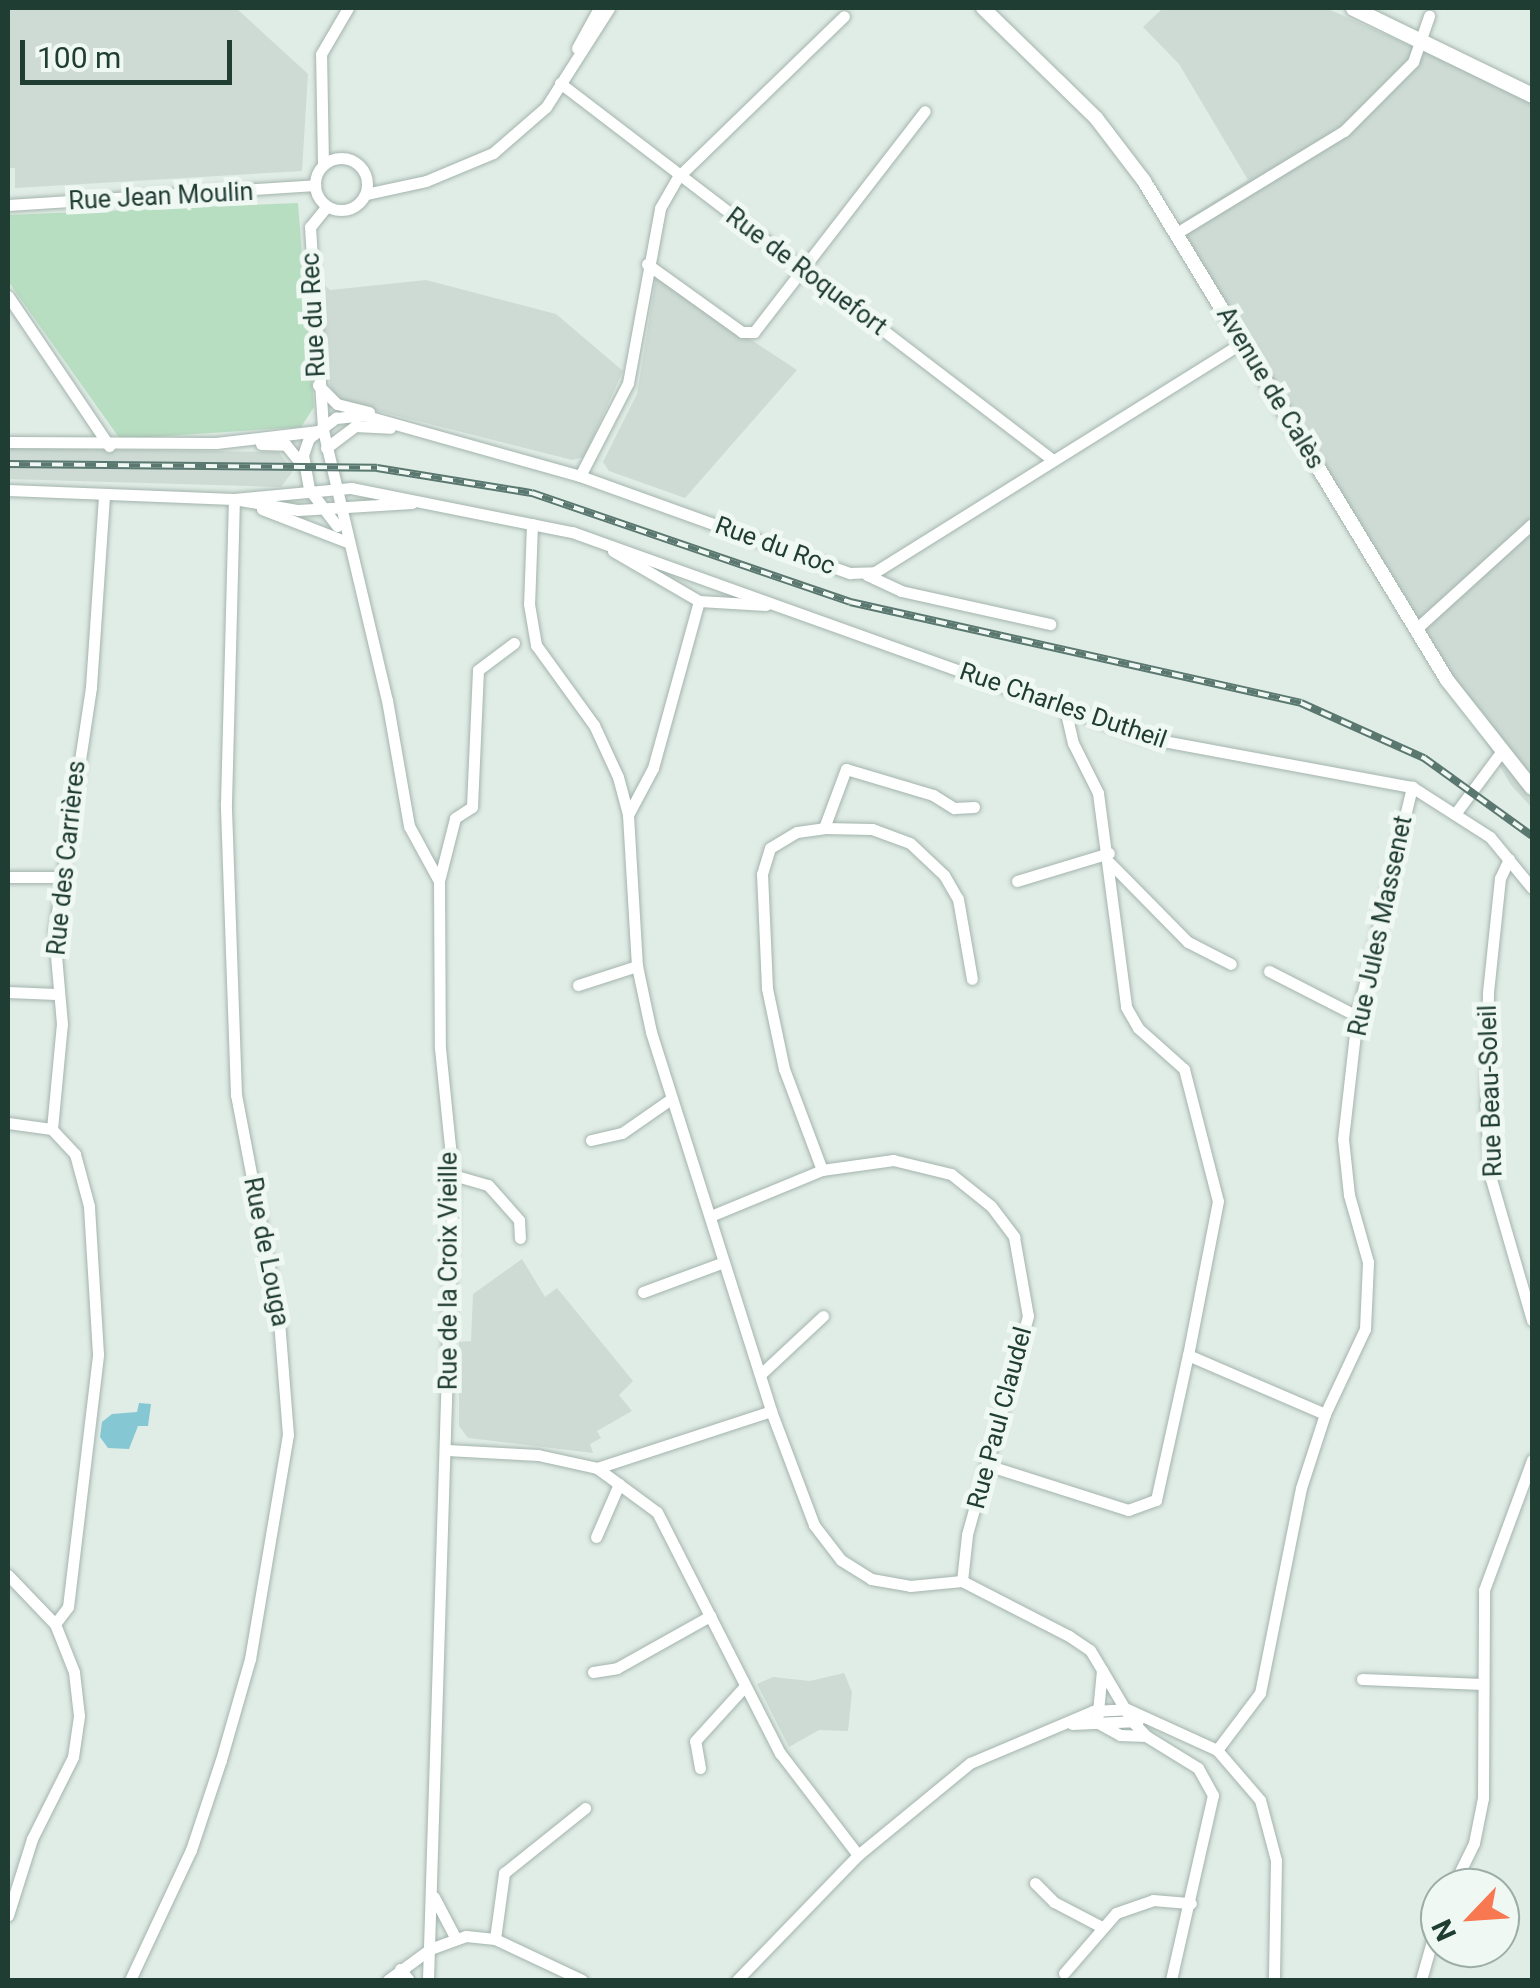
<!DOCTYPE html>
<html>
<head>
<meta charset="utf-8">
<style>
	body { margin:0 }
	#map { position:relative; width:1540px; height:1988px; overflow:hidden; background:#e0ece6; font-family:Roboto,sans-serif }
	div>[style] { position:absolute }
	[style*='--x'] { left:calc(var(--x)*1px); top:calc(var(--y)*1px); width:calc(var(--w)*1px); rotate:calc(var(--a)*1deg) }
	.built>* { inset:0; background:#cedbd5 }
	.green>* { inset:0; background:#b8dec1 }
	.water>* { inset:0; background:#85c8d3 }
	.roads { filter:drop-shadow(0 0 2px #a3b4ad) drop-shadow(0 0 2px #a3b4ad) }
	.minor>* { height:11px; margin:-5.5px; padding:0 5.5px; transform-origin:5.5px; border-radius:5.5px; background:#fff }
	.minor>.ring { margin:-5.5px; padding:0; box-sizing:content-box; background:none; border:11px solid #fff; border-radius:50% }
	.tertiary>* { height:14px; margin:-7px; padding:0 7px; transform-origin:7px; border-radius:7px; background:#fff }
	.secondary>* { height:15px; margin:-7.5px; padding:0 7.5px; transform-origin:7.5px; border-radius:7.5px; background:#fff }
	.rail>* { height:8px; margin-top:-4px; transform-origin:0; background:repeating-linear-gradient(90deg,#f0f8f4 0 11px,#5a7870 0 22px); box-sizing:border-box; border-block:2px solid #5a7870 }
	span { translate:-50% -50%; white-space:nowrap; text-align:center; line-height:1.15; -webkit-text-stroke:10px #f0f8f4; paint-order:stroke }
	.street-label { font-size:25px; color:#203d34 }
	.frame { position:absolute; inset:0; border:10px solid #203d34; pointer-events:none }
	.north { position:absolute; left:1420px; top:1868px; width:100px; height:100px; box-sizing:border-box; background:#f0f8f4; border:2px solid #9dada7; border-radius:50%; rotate:245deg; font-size:28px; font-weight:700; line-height:40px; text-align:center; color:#203d34 }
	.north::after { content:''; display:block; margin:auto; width:35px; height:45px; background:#f87852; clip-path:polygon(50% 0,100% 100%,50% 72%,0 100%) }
	.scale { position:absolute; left:20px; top:40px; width:212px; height:45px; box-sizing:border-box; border:5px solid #203d34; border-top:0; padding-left:12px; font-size:30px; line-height:35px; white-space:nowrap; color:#203d34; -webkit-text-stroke:8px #f0f8f4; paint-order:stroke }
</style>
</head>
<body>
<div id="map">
	<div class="built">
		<div style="clip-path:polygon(8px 8px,236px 8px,308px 74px,302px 171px,15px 188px,15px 168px,8px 168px)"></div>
		<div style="clip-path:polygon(1163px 8px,1326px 8px,1532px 100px,1532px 808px,1511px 785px,1176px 225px,1248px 180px,1179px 64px,1143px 27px)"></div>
		<div style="clip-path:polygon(656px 277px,797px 370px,685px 498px,609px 471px,603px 462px,637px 394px)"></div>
		<div style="clip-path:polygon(426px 280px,556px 314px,623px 371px,584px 457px,572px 460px,334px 400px,325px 363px,323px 284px,330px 290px)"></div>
		<div style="clip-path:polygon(8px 448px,279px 452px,293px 471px,281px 487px,8px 479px)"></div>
		<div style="clip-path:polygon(522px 1259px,545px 1297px,557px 1288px,633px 1381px,619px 1395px,632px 1411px,597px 1431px,601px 1438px,590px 1444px,593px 1453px,468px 1438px,459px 1426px,459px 1342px,471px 1341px,473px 1294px)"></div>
		<div style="clip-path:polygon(844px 1673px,852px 1692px,848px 1731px,819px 1730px,789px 1747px,757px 1684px,773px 1677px,810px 1681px)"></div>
	</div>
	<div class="green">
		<div style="clip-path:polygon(298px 203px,314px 407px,301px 427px,120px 439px,8px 281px,8px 215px)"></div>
	</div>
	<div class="water">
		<div style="clip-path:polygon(139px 1403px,151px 1404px,148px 1426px,138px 1426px,129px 1449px,108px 1448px,100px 1437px,102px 1422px,112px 1414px,137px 1412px)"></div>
	</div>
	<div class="roads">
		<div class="minor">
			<div style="--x:577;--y:48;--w:46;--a:-61.2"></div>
			<div style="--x:560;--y:83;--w:621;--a:37.41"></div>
			<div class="ring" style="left:315px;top:158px;width:41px;height:41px"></div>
			<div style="--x:323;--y:165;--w:111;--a:-91"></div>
			<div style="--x:321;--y:54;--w:53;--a:-59.6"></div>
			<div style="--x:366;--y:194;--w:61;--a:-12.2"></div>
			<div style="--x:426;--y:181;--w:73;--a:-22.7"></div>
			<div style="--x:493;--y:153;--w:70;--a:-41"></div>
			<div style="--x:546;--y:107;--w:117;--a:-57.5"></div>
			<div style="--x:8;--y:205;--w:308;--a:-3.7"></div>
			<div style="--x:327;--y:206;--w:27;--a:129"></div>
			<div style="--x:310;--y:227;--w:203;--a:86.3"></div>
			<div style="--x:323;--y:430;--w:277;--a:76.7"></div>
			<div style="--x:387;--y:700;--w:128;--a:80.1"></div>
			<div style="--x:409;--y:826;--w:63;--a:61.4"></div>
			<div style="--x:439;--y:881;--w:167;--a:89.7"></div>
			<div style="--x:440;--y:1048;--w:128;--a:84.2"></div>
			<div style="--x:453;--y:1175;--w:805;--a:91.78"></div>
			<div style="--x:1175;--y:234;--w:198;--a:-31.4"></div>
			<div style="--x:1344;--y:131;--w:98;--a:-45"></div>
			<div style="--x:1413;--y:62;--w:49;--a:-70.8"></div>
			<div style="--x:647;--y:264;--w:117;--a:35.6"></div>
			<div style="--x:742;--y:332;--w:12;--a:0"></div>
			<div style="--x:754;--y:332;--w:279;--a:-52.3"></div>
			<div style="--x:8;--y:296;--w:181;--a:56"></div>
			<div style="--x:318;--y:385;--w:27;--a:45"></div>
			<div style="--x:337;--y:404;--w:33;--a:14"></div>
			<div style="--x:8;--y:442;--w:208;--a:0.3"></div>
			<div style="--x:216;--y:443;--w:103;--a:-6.7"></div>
			<div style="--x:261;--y:444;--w:25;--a:2"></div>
			<div style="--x:286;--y:445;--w:26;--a:51"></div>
			<div style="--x:326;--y:448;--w:36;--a:-37"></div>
			<div style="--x:355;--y:426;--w:35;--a:3"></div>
			<div style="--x:580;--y:476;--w:105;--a:-62.7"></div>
			<div style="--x:628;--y:383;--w:178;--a:-79.6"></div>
			<div style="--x:660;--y:208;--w:36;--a:-60"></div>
			<div style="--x:678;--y:177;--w:231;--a:-44.1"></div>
			<div style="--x:8;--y:490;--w:226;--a:2.3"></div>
			<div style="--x:234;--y:499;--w:65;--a:9.8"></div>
			<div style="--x:298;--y:510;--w:114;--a:-3.5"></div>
			<div style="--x:234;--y:499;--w:118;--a:-5.4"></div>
			<div style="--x:351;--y:488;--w:225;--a:11.3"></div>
			<div style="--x:572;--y:532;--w:611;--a:19.71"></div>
			<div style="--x:1147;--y:738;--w:269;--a:10.5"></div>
			<div style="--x:1412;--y:787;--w:93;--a:32.7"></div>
			<div style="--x:1490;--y:837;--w:66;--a:50.5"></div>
			<div style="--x:262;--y:509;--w:91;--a:21.2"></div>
			<div style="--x:532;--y:524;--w:80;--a:92.1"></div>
			<div style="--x:529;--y:604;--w:42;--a:80.3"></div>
			<div style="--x:536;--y:645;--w:99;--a:54.1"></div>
			<div style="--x:594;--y:725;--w:57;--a:65.2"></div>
			<div style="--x:618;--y:777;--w:39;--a:75"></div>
			<div style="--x:628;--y:815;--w:151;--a:86.6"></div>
			<div style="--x:637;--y:966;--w:67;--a:78"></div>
			<div style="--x:651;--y:1032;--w:398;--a:72.4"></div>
			<div style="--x:771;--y:1411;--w:122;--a:69.3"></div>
			<div style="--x:814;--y:1525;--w:44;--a:52.4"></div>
			<div style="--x:841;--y:1560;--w:36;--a:32"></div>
			<div style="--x:871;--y:1579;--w:40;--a:10"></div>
			<div style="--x:910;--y:1586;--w:52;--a:-5.5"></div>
			<div style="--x:962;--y:1581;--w:120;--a:27.2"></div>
			<div style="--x:1069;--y:1636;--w:25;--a:34"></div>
			<div style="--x:1090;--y:1650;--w:23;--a:59"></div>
			<div style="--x:337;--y:526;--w:46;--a:-127.1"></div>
			<div style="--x:309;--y:489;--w:35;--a:-100"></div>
			<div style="--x:303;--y:455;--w:18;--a:-71"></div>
			<div style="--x:309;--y:438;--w:34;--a:-37"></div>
			<div style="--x:336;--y:418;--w:27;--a:-6"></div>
			<div style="--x:363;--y:415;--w:225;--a:15.7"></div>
			<div style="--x:580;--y:476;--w:287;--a:19.8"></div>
			<div style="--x:850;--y:573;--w:25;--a:-2"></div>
			<div style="--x:875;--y:572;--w:433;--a:-32"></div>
			<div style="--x:613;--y:551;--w:99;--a:30.2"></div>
			<div style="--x:699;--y:601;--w:67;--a:3.4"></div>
			<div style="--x:867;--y:575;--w:38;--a:25"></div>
			<div style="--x:901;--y:591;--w:153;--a:12.5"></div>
			<div style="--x:1416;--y:629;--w:156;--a:-42.2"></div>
			<div style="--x:1066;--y:713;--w:31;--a:77"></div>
			<div style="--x:1073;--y:743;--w:56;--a:63.4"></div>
			<div style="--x:1098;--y:793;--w:216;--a:82.5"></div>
			<div style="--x:1126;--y:1007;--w:24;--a:60"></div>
			<div style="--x:1138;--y:1028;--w:62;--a:41.7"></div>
			<div style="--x:1184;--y:1069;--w:136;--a:75.6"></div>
			<div style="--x:1218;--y:1201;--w:157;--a:101"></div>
			<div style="--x:1188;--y:1355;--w:149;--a:23.3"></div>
			<div style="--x:1455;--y:814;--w:77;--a:-53.4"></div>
			<div style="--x:628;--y:815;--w:53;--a:-62"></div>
			<div style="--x:653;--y:768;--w:173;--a:-74.6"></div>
			<div style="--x:824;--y:828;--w:63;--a:-69.6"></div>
			<div style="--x:846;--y:769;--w:91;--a:16.6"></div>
			<div style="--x:933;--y:795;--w:25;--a:32"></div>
			<div style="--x:954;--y:808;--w:20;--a:-3"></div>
			<div style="--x:1509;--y:859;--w:21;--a:115"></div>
			<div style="--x:1500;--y:878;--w:116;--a:96"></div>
			<div style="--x:1488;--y:993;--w:122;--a:90.9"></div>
			<div style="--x:1486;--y:1115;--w:64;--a:85.5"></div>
			<div style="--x:1491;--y:1179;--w:147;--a:73.8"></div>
			<div style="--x:1110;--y:863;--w:111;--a:45.4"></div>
			<div style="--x:1188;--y:942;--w:48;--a:27.1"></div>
			<div style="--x:8;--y:877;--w:52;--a:0"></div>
			<div style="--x:439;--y:881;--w:65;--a:-75.7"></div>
			<div style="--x:455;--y:818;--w:20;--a:-33"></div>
			<div style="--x:472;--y:807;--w:137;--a:-87.5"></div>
			<div style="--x:478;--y:670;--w:45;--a:-36.9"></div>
			<div style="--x:1017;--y:881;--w:96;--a:-16.9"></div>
			<div style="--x:1269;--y:971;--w:99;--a:27.1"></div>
			<div style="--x:578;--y:985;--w:62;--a:-17.9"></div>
			<div style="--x:8;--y:992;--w:48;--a:2.4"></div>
			<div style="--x:8;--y:1123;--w:44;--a:7.8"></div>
			<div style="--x:591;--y:1140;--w:32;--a:-13"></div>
			<div style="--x:622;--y:1133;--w:60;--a:-34.8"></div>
			<div style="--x:822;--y:1170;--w:108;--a:-110.6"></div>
			<div style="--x:784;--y:1069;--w:83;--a:-101.9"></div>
			<div style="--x:767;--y:988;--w:114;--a:-92.5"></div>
			<div style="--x:762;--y:874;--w:27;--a:-73"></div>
			<div style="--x:770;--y:848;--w:31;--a:-31"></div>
			<div style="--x:797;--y:832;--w:27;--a:-8"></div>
			<div style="--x:824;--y:828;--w:48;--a:1.2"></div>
			<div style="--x:872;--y:829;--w:40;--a:20.2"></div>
			<div style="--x:910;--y:843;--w:47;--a:43.3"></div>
			<div style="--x:944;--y:875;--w:28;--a:60"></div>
			<div style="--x:958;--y:899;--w:81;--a:80.1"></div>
			<div style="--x:453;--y:1175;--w:36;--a:16"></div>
			<div style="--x:488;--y:1185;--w:47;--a:48.5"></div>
			<div style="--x:519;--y:1220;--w:18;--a:87"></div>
			<div style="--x:713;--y:1215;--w:118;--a:-22.4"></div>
			<div style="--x:822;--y:1170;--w:72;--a:-8"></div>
			<div style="--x:893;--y:1160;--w:60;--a:13.6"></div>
			<div style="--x:951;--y:1174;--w:51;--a:38.7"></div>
			<div style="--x:991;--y:1206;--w:39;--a:53"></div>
			<div style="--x:1014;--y:1237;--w:80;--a:80"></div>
			<div style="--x:1028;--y:1316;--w:227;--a:105.6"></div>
			<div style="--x:967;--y:1535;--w:46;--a:96.2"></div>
			<div style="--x:643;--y:1292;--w:86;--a:-20.3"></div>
			<div style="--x:763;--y:1372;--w:82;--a:-43"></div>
			<div style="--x:447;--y:1450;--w:91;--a:3.1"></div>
			<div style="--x:538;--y:1455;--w:60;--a:12.4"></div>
			<div style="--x:597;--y:1468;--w:74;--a:36.3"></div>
			<div style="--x:657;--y:1512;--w:271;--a:63"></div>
			<div style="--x:780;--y:1753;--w:128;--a:52.6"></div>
			<div style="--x:990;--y:1466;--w:145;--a:17.7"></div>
			<div style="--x:1128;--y:1510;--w:30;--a:-20"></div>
			<div style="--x:1156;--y:1500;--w:148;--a:-77.6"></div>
			<div style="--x:597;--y:1468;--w:183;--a:-18.1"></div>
			<div style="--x:596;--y:1537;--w:58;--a:-66.5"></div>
			<div style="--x:8;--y:1575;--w:68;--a:46.2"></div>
			<div style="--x:55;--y:1624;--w:52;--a:68.4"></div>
			<div style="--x:74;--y:1672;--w:44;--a:83.5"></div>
			<div style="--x:79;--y:1716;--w:41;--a:98.3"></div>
			<div style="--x:73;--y:1757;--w:92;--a:116.6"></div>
			<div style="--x:32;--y:1839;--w:80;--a:107.5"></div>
			<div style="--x:55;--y:1624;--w:21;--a:-53"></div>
			<div style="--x:68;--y:1607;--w:255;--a:-83.2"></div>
			<div style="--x:98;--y:1354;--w:148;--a:-93.5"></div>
			<div style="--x:89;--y:1206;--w:54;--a:-105.1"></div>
			<div style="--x:75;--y:1154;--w:34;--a:-133"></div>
			<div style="--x:52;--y:1129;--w:105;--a:-84.6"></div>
			<div style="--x:62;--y:1024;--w:92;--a:-95"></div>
			<div style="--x:54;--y:932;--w:248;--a:-81.4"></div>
			<div style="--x:91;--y:687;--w:193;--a:-86.1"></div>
			<div style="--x:1102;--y:1670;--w:59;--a:59.5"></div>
			<div style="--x:1132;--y:1721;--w:21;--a:47"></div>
			<div style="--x:1146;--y:1736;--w:26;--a:-178"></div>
			<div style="--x:1120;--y:1735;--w:26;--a:-151"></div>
			<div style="--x:1097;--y:1722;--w:52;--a:-84.5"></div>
			<div style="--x:593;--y:1672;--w:24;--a:-9"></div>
			<div style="--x:617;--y:1668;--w:107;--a:-29.2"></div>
			<div style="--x:1362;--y:1679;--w:120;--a:2.4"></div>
			<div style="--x:1072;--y:1724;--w:66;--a:-2.6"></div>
			<div style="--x:1146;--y:1736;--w:61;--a:31.6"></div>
			<div style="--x:1198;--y:1768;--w:31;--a:61"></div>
			<div style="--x:1213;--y:1795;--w:190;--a:102.8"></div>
			<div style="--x:1217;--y:1750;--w:71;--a:-53"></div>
			<div style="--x:1260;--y:1693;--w:209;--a:-78.7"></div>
			<div style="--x:1301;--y:1488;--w:78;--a:-72"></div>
			<div style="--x:1325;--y:1414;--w:94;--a:-64.8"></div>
			<div style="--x:1365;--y:1329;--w:67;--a:-87.4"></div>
			<div style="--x:1368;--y:1262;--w:70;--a:-105.8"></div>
			<div style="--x:1349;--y:1195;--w:56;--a:-96.1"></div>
			<div style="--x:1343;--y:1139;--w:124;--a:-83.5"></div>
			<div style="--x:1357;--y:1016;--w:236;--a:-76.5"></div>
			<div style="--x:700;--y:1768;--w:27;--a:-100"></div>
			<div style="--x:695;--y:1741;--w:74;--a:-47.7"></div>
			<div style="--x:1035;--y:1883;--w:27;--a:45"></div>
			<div style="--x:1054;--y:1902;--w:52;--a:27.6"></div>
			<div style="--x:1452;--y:1888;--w:50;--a:-63.9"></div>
			<div style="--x:1474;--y:1843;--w:46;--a:-78.7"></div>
			<div style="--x:1483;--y:1798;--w:208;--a:-89.7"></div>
			<div style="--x:1484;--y:1590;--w:139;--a:-69.7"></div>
			<div style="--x:434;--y:1897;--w:45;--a:62.3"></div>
			<div style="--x:495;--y:1939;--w:67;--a:-82.2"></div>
			<div style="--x:504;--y:1873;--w:104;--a:-38.7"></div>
			<div style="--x:400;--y:1969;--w:14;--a:51"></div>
			<div style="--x:1064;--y:1973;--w:79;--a:-49.1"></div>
			<div style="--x:1116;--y:1913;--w:39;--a:-19"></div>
			<div style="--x:1153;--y:1900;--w:38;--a:5"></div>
			<div style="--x:130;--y:1980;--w:144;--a:-64.9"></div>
			<div style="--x:191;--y:1850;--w:95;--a:-71.6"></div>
			<div style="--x:221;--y:1760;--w:105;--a:-74"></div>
			<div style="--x:250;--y:1659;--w:227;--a:-80.4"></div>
			<div style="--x:288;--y:1435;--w:115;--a:-94.5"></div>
			<div style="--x:279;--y:1320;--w:229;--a:-100.8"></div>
			<div style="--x:236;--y:1095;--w:292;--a:-92"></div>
			<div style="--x:226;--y:803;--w:304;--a:-88.5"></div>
			<div style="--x:388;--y:1980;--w:52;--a:-36.4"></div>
			<div style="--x:430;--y:1949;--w:38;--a:-20"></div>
			<div style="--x:466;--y:1936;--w:29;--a:6"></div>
			<div style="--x:495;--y:1939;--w:96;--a:25.2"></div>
			<div style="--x:737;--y:1980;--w:174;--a:-45.9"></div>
			<div style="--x:858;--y:1855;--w:145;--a:-39.4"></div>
			<div style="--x:970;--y:1763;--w:134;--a:-22.9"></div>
			<div style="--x:1093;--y:1711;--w:34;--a:-3"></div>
			<div style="--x:1127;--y:1709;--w:99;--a:24.5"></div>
			<div style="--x:1217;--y:1750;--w:66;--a:49.3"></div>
			<div style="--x:1260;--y:1800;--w:62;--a:75.1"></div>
			<div style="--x:1276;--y:1860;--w:120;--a:91"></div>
			<div style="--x:1421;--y:1980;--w:70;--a:-74.2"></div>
		</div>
		<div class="tertiary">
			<div style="--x:983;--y:8;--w:158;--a:44.2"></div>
			<div style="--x:1096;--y:118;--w:79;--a:52.7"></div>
			<div style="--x:1144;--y:181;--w:584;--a:58.73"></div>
			<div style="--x:1447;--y:680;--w:137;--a:51.8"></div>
		</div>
		<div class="secondary">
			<div style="--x:1353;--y:8;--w:199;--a:25.9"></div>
		</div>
	</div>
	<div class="rail">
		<div style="--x:8;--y:464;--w:369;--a:0.6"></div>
		<div style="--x:377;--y:468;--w:157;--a:9.2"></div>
		<div style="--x:532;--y:493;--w:336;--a:18.9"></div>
		<div style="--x:850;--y:602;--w:462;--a:12.6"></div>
		<div style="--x:1301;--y:703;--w:135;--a:24.1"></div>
		<div style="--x:1424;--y:758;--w:133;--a:35.8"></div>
	</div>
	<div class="street-label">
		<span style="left:161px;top:197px;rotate:-3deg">Rue Jean Moulin</span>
		<span style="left:806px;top:272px;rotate:37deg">Rue de Roquefort</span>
		<span style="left:314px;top:315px;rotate:-93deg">Rue du Rec</span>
		<span style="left:1270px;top:388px;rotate:59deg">Avenue de Calès</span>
		<span style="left:775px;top:546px;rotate:20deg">Rue du Roc</span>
		<span style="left:1063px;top:706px;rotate:19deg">Rue Charles Dutheil</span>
		<span style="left:67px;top:858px;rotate:-84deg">Rue des Carrières</span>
		<span style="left:1381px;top:926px;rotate:-78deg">Rue Jules Massenet</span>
		<span style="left:1491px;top:1091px;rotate:-92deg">Rue Beau-Soleil</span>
		<span style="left:266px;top:1252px;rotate:79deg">Rue de Louga</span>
		<span style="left:449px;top:1271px;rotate:-90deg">Rue de la Croix Vieille</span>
		<span style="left:1000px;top:1418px;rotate:-75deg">Rue Paul Claudel</span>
	</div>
	<div class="frame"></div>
	<div class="north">N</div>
	<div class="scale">100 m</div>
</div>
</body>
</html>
